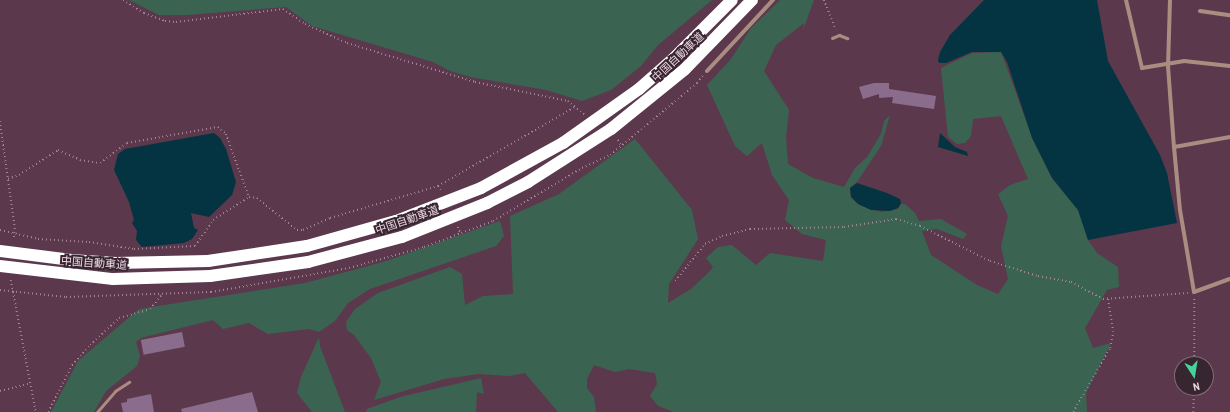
<!DOCTYPE html>
<html>
<head>
<meta charset="utf-8">
<style>
	body { margin:0 }
	#map { position:relative; width:1230px; height:412px; overflow:hidden; background:#5c384d; font-family:"Archivo Narrow","Noto Sans JP",sans-serif }
	div>[style] { position:absolute }
	[style*='--x'] { left:calc(var(--x)*1px); top:calc(var(--y)*1px); width:calc(var(--w)*1px); rotate:calc(var(--a)*1deg) }
	.green>* { inset:0; background:#3a6451 }
	.water>* { inset:0; background:#043341 }
	.building>* { inset:0; background:#8a6d8c; transform-origin:0 0 }
	.path>* { height:1.5px; margin-top:-0.75px; transform-origin:0; background:repeating-linear-gradient(90deg,#a28595 0 1px,transparent 0 4px) }
	.lane>* { height:3px; margin:-1.5px; padding:0 1.5px; transform-origin:1.5px; border-radius:1.5px; background:#aa8d80 }
	.street>* { height:4px; margin:-2px; padding:0 2px; transform-origin:2px; border-radius:2px; background:#aa8d80 }
	.highway>* { height:12px; margin:-6px; padding:0 6px; transform-origin:6px; border-radius:6px; background:#fff }
	span { translate:-50% -50%; white-space:nowrap; text-align:center; line-height:1.15; -webkit-text-stroke:4px #37262f; paint-order:stroke }
	.street-label { font-size:11px; color:#edd6e2 }
	.north { position:absolute; left:1174px; top:356px; width:40px; height:40px; box-sizing:border-box; background:#37262f; border:1px solid #806c77; border-radius:50%; rotate:168deg; font-size:11px; font-weight:700; line-height:16px; text-align:center; color:#edd6e2 }
	.north::after { content:''; display:block; margin:auto; width:14px; height:18px; background:#45d49f; clip-path:polygon(50% 0,100% 100%,50% 72%,0 100%) }
</style>
</head>
<body>
<div id="map">
	<div class="green">
		<div style="clip-path:polygon(129px 0,712px 0,658px 45px,641px 66px,611px 90px,582px 101px,546px 90px,470px 77px,450px 71px,433px 62px,312px 26px,286px 7px,187px 15px,159px 15px)"></div>
		<div style="clip-path:polygon(780px 0,814px 0,803px 30px,804px 23px,776px 45px,764px 71px,789px 110px,786px 137px,788px 164px,813px 178px,844px 187px,855px 168px,867px 157px,881px 134px,884px 121px,890px 115px,881px 146px,857px 182px,850px 188px,851px 197px,858px 204px,881px 212px,898px 209px,901px 204px,905px 204px,915px 213px,919px 221px,941px 219px,967px 234px,963px 239px,937px 229px,922px 231px,931px 255px,977px 285px,998px 294px,1008px 279px,1001px 246px,1008px 216px,998px 194px,1010px 185px,1028px 179px,1001px 116px,973px 119px,971px 136px,965px 143px,957px 144px,948px 137px,941px 68px,972px 53px,1001px 52px,1032px 137px,1052px 178px,1078px 210px,1088px 240px,1097px 253px,1118px 267px,1119px 287px,1107px 290px,1085px 328px,1093px 348px,1111px 343px,1086px 393px,1087px 412px,674px 412px,658px 406px,650px 396px,657px 384px,655px 373px,629px 369px,615px 372px,594px 365px,587px 379px,587px 388px,594px 397px,596px 412px,558px 412px,525px 373px,509px 376px,479px 374px,444px 379px,374px 400px,381px 382px,371px 358px,354px 335px,347px 330px,346px 322px,355px 309px,378px 293px,450px 267px,462px 274px,465px 305px,483px 296px,513px 294px,510px 216px,559px 194px,635px 139px,692px 210px,698px 239px,669px 284px,668px 303px,691px 289px,709px 272px,713px 267px,706px 258px,718px 247px,732px 245px,756px 265px,770px 253px,823px 261px,826px 240px,802px 234px,785px 220px,789px 200px,772px 175px,762px 143px,747px 156px,735px 146px,707px 85px,731px 59px,751px 28px)"></div>
		<div style="clip-path:polygon(500px 221px,504px 236px,496px 246px,370px 289px,348px 303px,335px 321px,319px 332px,309px 329px,268px 334px,249px 323px,223px 329px,213px 320px,141px 338px,136px 342px,140px 356px,137px 366px,106px 391px,94px 412px,51px 412px,78px 361px,139px 309px,305px 283px,383px 262px)"></div>
		<div style="clip-path:polygon(319px 337px,320px 346px,345px 412px,312px 412px,297px 393px,301px 377px)"></div>
		<div style="clip-path:polygon(481px 378px,484px 394px,477px 392px,476px 412px,366px 412px,367px 409px,400px 397px)"></div>
	</div>
	<div class="water">
		<div style="clip-path:polygon(984px 0,1097px 0,1108px 61px,1160px 155px,1167px 173px,1177px 223px,1088px 240px,1078px 210px,1052px 178px,1032px 138px,1007px 62px,1001px 52px,972px 52px,946px 63px,939px 63px,938px 60px,940px 52px,950px 35px)"></div>
		<div style="clip-path:polygon(214px 133px,220px 138px,226px 149px,236px 182px,232px 195px,209px 217px,191px 213px,194px 228px,198px 230px,192px 239px,184px 243px,142px 247px,136px 240px,137px 231px,132px 223px,134px 220px,129px 202px,114px 170px,118px 154px,125px 149px)"></div>
		<div style="clip-path:polygon(940px 133px,955px 147px,967px 152px,968px 156px,938px 147px)"></div>
		<div style="clip-path:polygon(857px 183px,887px 193px,900px 199px,901px 203px,898px 208px,890px 211px,871px 210px,858px 204px,851px 197px,850px 188px)"></div>
	</div>
	<div class="building">
		<div style="clip-path:polygon(874px 83px,889px 83px,889px 89px,936px 96px,934px 109px,892px 103px,893px 97px,879px 98px,879px 94px,863px 99px,859px 87px)"></div>
		<div style="left:182px;top:332px;width:15px;height:42px;rotate:79deg"></div>
		<div style="clip-path:polygon(252px 392px,258px 412px,182px 412px,181px 409px)"></div>
		<div style="clip-path:polygon(151px 394px,154px 412px,123px 412px,121px 403px,127px 402px,127px 399px)"></div>
	</div>
	<div class="path">
		<div style="--x:123;--y:0;--w:25;--a:32"></div>
		<div style="--x:144;--y:13;--w:22;--a:21"></div>
		<div style="--x:165;--y:21;--w:11;--a:5"></div>
		<div style="--x:176;--y:22;--w:108;--a:-6.9"></div>
		<div style="--x:283;--y:9;--w:27;--a:34"></div>
		<div style="--x:305;--y:24;--w:46;--a:24.3"></div>
		<div style="--x:347;--y:43;--w:134;--a:16.9"></div>
		<div style="--x:475;--y:82;--w:95;--a:11.5"></div>
		<div style="--x:568;--y:101;--w:21;--a:39"></div>
		<div style="--x:824;--y:0;--w:32;--a:68"></div>
		<div style="--x:0;--y:121;--w:108;--a:82"></div>
		<div style="--x:15;--y:228;--w:11;--a:95"></div>
		<div style="--x:618;--y:140;--w:6;--a:59"></div>
		<div style="--x:8;--y:179;--w:12;--a:-20"></div>
		<div style="--x:19;--y:175;--w:46;--a:-32.7"></div>
		<div style="--x:58;--y:150;--w:24;--a:24"></div>
		<div style="--x:80;--y:160;--w:20;--a:9"></div>
		<div style="--x:100;--y:163;--w:34;--a:-37"></div>
		<div style="--x:127;--y:143;--w:92;--a:-10"></div>
		<div style="--x:218;--y:127;--w:11;--a:41"></div>
		<div style="--x:226;--y:134;--w:67;--a:69.9"></div>
		<div style="--x:438;--y:186;--w:5;--a:53"></div>
		<div style="--x:458;--y:227;--w:8;--a:67"></div>
		<div style="--x:0;--y:230;--w:39;--a:13"></div>
		<div style="--x:38;--y:239;--w:51;--a:3.4"></div>
		<div style="--x:89;--y:242;--w:46;--a:8.8"></div>
		<div style="--x:134;--y:249;--w:61;--a:-2.8"></div>
		<div style="--x:195;--y:246;--w:32;--a:-55"></div>
		<div style="--x:213;--y:220;--w:43;--a:-32.6"></div>
		<div style="--x:249;--y:197;--w:8;--a:7"></div>
		<div style="--x:257;--y:198;--w:51;--a:38.7"></div>
		<div style="--x:297;--y:230;--w:6;--a:0"></div>
		<div style="--x:303;--y:230;--w:30;--a:-24"></div>
		<div style="--x:330;--y:218;--w:113;--a:-16.5"></div>
		<div style="--x:438;--y:186;--w:158;--a:-30"></div>
		<div style="--x:11;--y:280;--w:134;--a:79.3"></div>
		<div style="--x:675;--y:281;--w:48;--a:-51"></div>
		<div style="--x:705;--y:244;--w:19;--a:-25"></div>
		<div style="--x:722;--y:236;--w:29;--a:-14"></div>
		<div style="--x:750;--y:229;--w:94;--a:-1.2"></div>
		<div style="--x:844;--y:227;--w:53;--a:-8.7"></div>
		<div style="--x:896;--y:219;--w:25;--a:16"></div>
		<div style="--x:920;--y:226;--w:78;--a:26.6"></div>
		<div style="--x:990;--y:261;--w:50;--a:17.4"></div>
		<div style="--x:1038;--y:276;--w:34;--a:10"></div>
		<div style="--x:1071;--y:282;--w:36;--a:28"></div>
		<div style="--x:1103;--y:299;--w:85;--a:-4"></div>
		<div style="--x:0;--y:290;--w:66;--a:6.1"></div>
		<div style="--x:66;--y:297;--w:145;--a:-2"></div>
		<div style="--x:211;--y:292;--w:140;--a:-9.9"></div>
		<div style="--x:349;--y:268;--w:78;--a:-15.6"></div>
		<div style="--x:424;--y:247;--w:74;--a:-20.6"></div>
		<div style="--x:493;--y:221;--w:104;--a:-30.8"></div>
		<div style="--x:582;--y:168;--w:31;--a:-25"></div>
		<div style="--x:610;--y:155;--w:113;--a:-39.6"></div>
		<div style="--x:697;--y:83;--w:10;--a:-53"></div>
		<div style="--x:1194;--y:364;--w:66;--a:-90"></div>
		<div style="--x:0;--y:391;--w:30;--a:-14"></div>
		<div style="--x:48;--y:412;--w:53;--a:-62.9"></div>
		<div style="--x:72;--y:365;--w:27;--a:-48"></div>
		<div style="--x:90;--y:345;--w:40;--a:-43"></div>
		<div style="--x:119;--y:318;--w:32;--a:-16"></div>
		<div style="--x:150;--y:309;--w:19;--a:-51"></div>
		<div style="--x:1073;--y:412;--w:74;--a:-60"></div>
		<div style="--x:1110;--y:348;--w:16;--a:-79"></div>
		<div style="--x:1113;--y:332;--w:33;--a:-99"></div>
		<div style="--x:1193;--y:412;--w:24;--a:-88"></div>
	</div>
	<div class="lane">
		<div style="--x:832;--y:38;--w:8;--a:-23"></div>
		<div style="--x:839;--y:35;--w:9;--a:21"></div>
		<div style="--x:97;--y:412;--w:28;--a:-49"></div>
		<div style="--x:115;--y:391;--w:17;--a:-33"></div>
	</div>
	<div class="street">
		<div style="--x:1126;--y:0;--w:70;--a:76.8"></div>
		<div style="--x:1142;--y:68;--w:43;--a:-9.5"></div>
		<div style="--x:1184;--y:61;--w:46;--a:6.2"></div>
		<div style="--x:1170;--y:0;--w:66;--a:91.7"></div>
		<div style="--x:1168;--y:66;--w:81;--a:85.8"></div>
		<div style="--x:1174;--y:147;--w:63;--a:84.6"></div>
		<div style="--x:1180;--y:210;--w:83;--a:80.3"></div>
		<div style="--x:1194;--y:292;--w:38;--a:-20"></div>
		<div style="--x:1200;--y:11;--w:30;--a:8"></div>
		<div style="--x:707;--y:71;--w:97;--a:-47.1"></div>
		<div style="--x:1174;--y:147;--w:57;--a:-10.1"></div>
	</div>
	<div class="highway">
		<div style="--x:0;--y:251;--w:72;--a:7.2"></div>
		<div style="--x:71;--y:260;--w:45;--a:3.8"></div>
		<div style="--x:116;--y:263;--w:92;--a:-1.2"></div>
		<div style="--x:208;--y:261;--w:100;--a:-8.6"></div>
		<div style="--x:307;--y:246;--w:92;--a:-15.7"></div>
		<div style="--x:396;--y:221;--w:91;--a:-21.2"></div>
		<div style="--x:481;--y:188;--w:94;--a:-28.8"></div>
		<div style="--x:563;--y:143;--w:93;--a:-35.4"></div>
		<div style="--x:639;--y:89;--w:45;--a:-41.4"></div>
		<div style="--x:673;--y:59;--w:83;--a:-45"></div>
		<div style="--x:0;--y:266;--w:114;--a:6.6"></div>
		<div style="--x:113;--y:279;--w:97;--a:-1.8"></div>
		<div style="--x:210;--y:276;--w:99;--a:-8.1"></div>
		<div style="--x:308;--y:262;--w:97;--a:-14.9"></div>
		<div style="--x:402;--y:237;--w:92;--a:-21.8"></div>
		<div style="--x:487;--y:203;--w:46;--a:-27.1"></div>
		<div style="--x:528;--y:182;--w:98;--a:-32.6"></div>
		<div style="--x:611;--y:129;--w:95;--a:-39"></div>
		<div style="--x:685;--y:69;--w:96;--a:-45.8"></div>
	</div>
	<div class="street-label">
		<span style="left:678px;top:57px;rotate:-43deg">中国自動車道</span>
		<span style="left:407px;top:220px;rotate:-19deg">中国自動車道</span>
		<span style="left:94px;top:263px;rotate:4deg">中国自動車道</span>
	</div>
	<div class="north">N</div>
</div>
</body>
</html>
